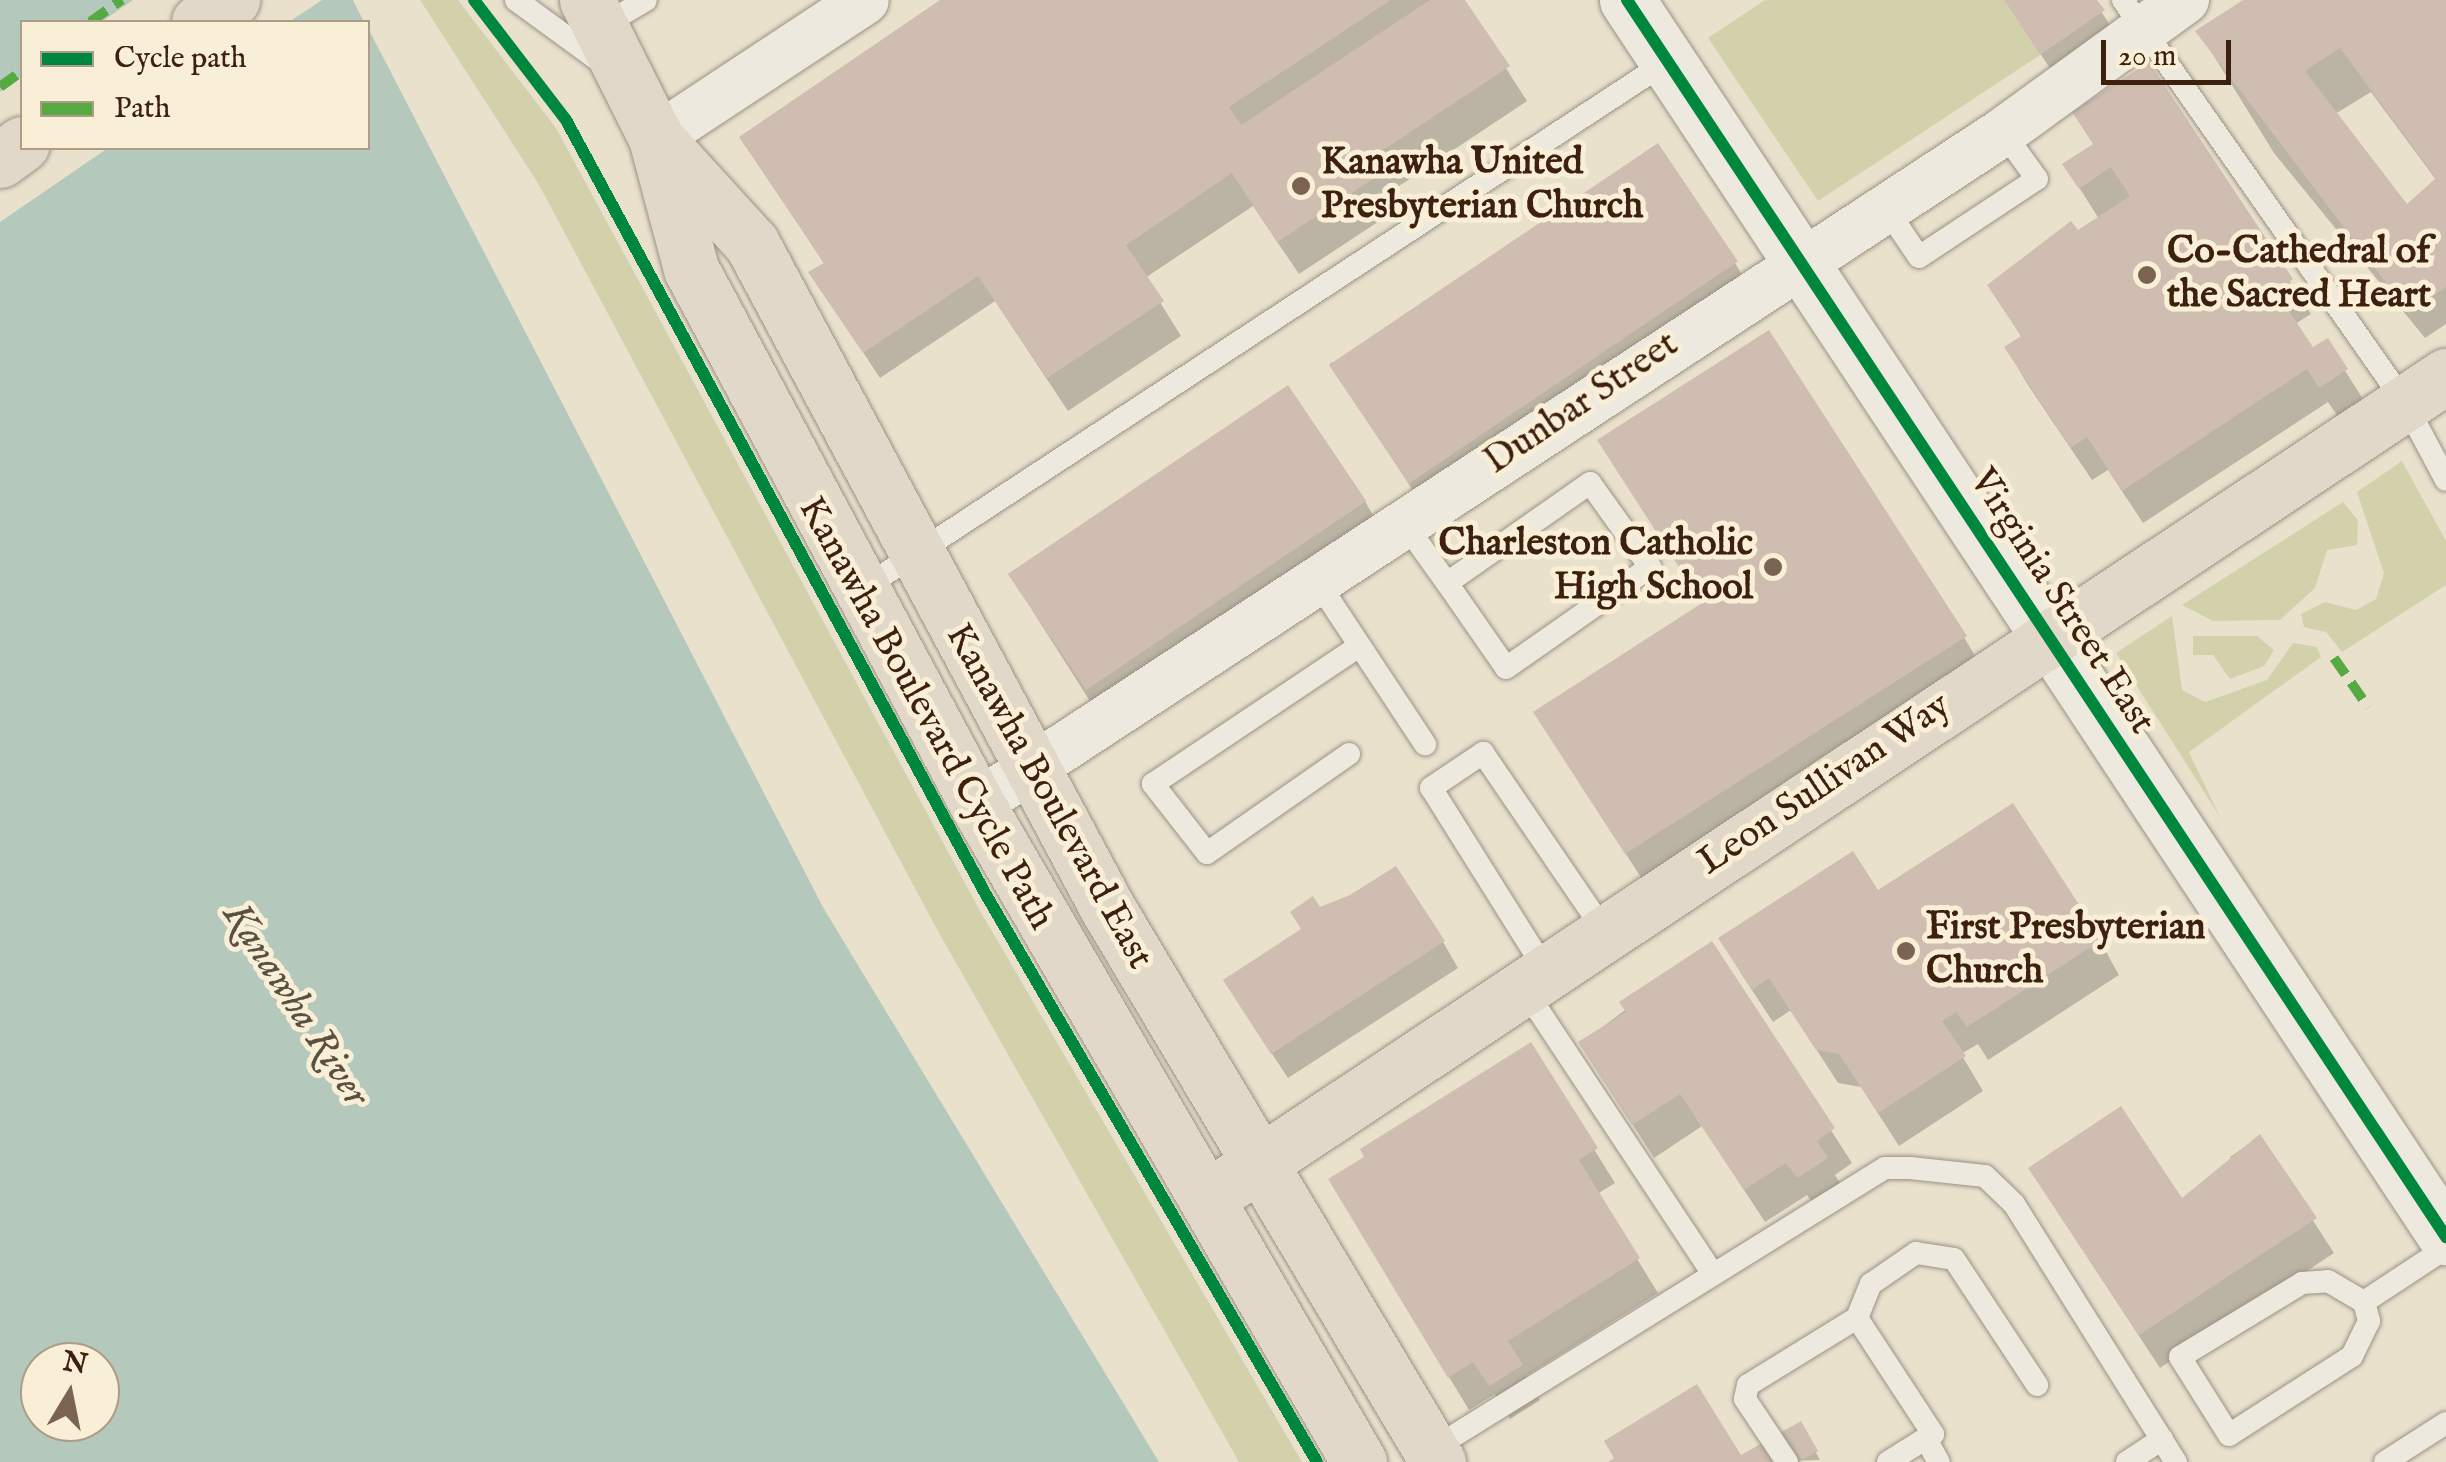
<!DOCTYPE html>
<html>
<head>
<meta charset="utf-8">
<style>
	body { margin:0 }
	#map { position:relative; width:2446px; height:1462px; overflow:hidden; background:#eae1cd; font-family:"IM FELL English",serif }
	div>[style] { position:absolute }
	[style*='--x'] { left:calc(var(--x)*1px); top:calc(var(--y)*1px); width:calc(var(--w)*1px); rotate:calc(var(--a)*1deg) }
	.green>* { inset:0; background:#d2d1ac }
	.water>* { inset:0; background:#b4c9bc }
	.pier>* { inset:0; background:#eae1cd }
	.shadow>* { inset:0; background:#0003 }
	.building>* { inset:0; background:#cebdb0; transform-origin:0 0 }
	.roads { filter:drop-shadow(0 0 2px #9b9285) drop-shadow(0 0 2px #9b9285) }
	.service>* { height:22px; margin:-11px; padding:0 11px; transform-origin:11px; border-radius:11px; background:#ede9df }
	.minor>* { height:48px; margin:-24px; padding:0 24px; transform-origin:24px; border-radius:24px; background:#ede9df }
	.secondary>* { height:55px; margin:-27.5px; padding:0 27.5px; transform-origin:27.5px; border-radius:27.5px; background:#ede9df }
	.primary>* { height:55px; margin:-27.5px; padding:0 27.5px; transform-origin:27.5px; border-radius:27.5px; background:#e1d8c9 }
	.quiet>* { height:10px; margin-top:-5px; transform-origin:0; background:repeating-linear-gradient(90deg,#55aa41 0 20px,transparent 0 30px) }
	.cycleway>* { height:12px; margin:-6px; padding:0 6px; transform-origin:6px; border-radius:6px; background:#00873e }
	.dots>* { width:28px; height:28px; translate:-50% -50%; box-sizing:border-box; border:5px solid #f9efd7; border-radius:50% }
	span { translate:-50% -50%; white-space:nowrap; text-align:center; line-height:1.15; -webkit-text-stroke:10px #f9efd7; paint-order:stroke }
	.poi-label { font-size:38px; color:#3d200d; font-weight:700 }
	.left { translate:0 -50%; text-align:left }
	.right { translate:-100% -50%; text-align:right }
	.street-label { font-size:38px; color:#3d200d }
	.water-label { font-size:40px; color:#5a503f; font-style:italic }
	.legend { position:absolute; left:20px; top:20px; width:350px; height:130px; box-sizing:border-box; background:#f9efd7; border:2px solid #ae9c86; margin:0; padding:12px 18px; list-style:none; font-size:30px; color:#3d200d }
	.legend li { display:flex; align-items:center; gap:20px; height:50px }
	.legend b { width:50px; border:2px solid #ae9c86 }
	.north { position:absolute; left:20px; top:1342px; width:100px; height:100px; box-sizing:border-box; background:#f9efd7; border:2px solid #ae9c86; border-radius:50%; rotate:10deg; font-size:28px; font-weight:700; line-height:40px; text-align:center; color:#3d200d }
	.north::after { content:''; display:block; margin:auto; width:35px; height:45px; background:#7a6450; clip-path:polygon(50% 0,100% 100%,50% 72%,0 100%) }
	.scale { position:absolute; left:2101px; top:40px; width:130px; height:45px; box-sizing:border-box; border:5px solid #3d200d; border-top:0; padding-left:12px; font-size:30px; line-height:35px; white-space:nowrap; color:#3d200d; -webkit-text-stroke:8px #f9efd7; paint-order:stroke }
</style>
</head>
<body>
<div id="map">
	<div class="green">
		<div style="clip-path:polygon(420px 0,458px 0,556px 128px,979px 909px,1302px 1462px,1239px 1462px,934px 924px,538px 183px)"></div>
		<div style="clip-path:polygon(1765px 0,2004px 0,2040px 55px,1818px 201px,1708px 38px)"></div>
		<div style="clip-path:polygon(2402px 461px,2446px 541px,2446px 585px,2342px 652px,2326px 632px,2304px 627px,2301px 614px,2325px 602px,2356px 610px,2376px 599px,2384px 573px,2357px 492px)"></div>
		<div style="clip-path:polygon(2343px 502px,2358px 520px,2357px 545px,2327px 550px,2315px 588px,2280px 620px,2213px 621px,2182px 605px)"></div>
		<div style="clip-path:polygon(2172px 616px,2182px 690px,2205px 702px,2267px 680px,2293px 643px,2317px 647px,2321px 657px,2189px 752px,2220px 817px,2116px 653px)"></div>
		<div style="clip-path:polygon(2193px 636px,2257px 636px,2274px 650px,2264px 666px,2230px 679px,2213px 655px,2193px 655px)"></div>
	</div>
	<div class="water">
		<div style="clip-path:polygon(evenodd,0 0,353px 0,364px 22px,22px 22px,22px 148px,368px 148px,368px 28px,824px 909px,1159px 1462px,0 1462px,0 0,40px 1362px,100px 1362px,100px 1422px,40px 1422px,40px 1362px)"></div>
	</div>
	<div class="pier">
		<div style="clip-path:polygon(133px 0,322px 0,289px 22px,101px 22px)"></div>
		<div style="clip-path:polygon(22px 76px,22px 148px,108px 148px,0 222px,0 92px)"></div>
	</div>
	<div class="shadow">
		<div style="clip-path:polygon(945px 0,1462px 0,1527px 101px,1390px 192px,1399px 208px,1299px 274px,1253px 206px,1145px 278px,1181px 336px,1068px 411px,995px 301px,880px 378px,811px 273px,825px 265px,742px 138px)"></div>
		<div style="clip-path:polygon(2005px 0,2094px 0,2118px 38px,2057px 79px)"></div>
		<div style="clip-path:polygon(evenodd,2248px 0,2446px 0,2446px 324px,2425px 338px,2274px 153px,2199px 32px,2248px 0,2371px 92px,2437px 181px,2406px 208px,2335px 114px,2371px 92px)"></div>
		<div style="clip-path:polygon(2148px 65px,2311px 314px,2295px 324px,2313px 351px,2327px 342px,2366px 404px,2341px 421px,2328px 402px,2143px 523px,2108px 470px,2092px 480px,2026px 382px,2007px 348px,2022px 338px,1990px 286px,2099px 219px,2065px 165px,2094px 146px)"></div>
		<div style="clip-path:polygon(1735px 263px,1755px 297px,1427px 512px,1330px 363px)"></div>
		<div style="clip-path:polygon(1365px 501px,1384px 535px,1102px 720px,1032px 610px)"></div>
		<div style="clip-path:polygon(1964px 637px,1979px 663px,1642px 879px,1551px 738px)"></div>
		<div style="clip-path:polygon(1878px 893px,2100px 941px,2119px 975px,1988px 1060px,1978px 1044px,1961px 1054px,1983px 1091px,1899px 1146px,1861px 1087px,1838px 1083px,1791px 1010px,1773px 1022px,1740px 972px)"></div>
		<div style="clip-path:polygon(1319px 910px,1443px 942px,1458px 968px,1288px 1078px,1241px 1007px)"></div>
		<div style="clip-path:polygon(1712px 945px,1852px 1163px,1835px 1175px,1846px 1193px,1818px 1211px,1807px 1195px,1765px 1222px,1702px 1126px,1654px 1158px,1581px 1043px)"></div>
		<div style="clip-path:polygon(1530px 1046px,1615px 1183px,1597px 1194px,1658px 1293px,1526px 1376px,1540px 1400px,1510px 1419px,1495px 1394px,1469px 1410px,1351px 1214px)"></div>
		<div style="clip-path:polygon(2259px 1137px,2334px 1253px,2160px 1368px,2051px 1202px,2181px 1201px,2235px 1166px,2230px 1157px)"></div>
		<div style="clip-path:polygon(1800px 1424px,1820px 1460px,1748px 1462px)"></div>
	</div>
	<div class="building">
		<div style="clip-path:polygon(940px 0,1391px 0,1229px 107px,1241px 125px,1430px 0,1465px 0,1510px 66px,1371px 158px,1382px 173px,1277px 242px,1232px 173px,1126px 245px,1164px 301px,1047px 378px,978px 276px,863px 353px,808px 272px,824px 263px,739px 137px)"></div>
		<div style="clip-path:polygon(2004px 0,2097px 0,2105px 10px,2040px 55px)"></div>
		<div style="clip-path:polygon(evenodd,2243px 0,2446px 0,2446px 287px,2409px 313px,2195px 31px,2243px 0,2340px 48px,2436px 178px,2407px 204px,2305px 71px,2340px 48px)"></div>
		<div style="clip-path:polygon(2149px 62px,2293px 279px,2276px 291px,2313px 347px,2328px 338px,2348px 369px,2319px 388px,2307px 369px,2122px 491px,2087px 437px,2071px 448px,2004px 347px,2021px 336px,1987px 285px,2071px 221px,2078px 230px,2130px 196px,2111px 167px,2079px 189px,2062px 164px,2093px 144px,2072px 112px)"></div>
		<div style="left:1658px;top:143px;width:143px;height:397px;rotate:56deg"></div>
		<div style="clip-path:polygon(1769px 330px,1967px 636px,1625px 854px,1533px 712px,1702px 603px,1597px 440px)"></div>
		<div style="left:1288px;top:385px;width:140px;height:338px;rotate:56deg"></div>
		<div style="clip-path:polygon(2013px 803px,2102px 940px,1967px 1027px,1956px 1012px,1942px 1021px,1966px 1056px,1878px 1113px,1839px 1054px,1816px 1050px,1769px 978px,1752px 990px,1718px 938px,1853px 851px,1878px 890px)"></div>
		<div style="clip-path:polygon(1396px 866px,1445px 941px,1271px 1054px,1223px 980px,1301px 929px,1290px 912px,1313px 896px,1320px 907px,1350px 895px)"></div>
		<div style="clip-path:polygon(1712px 941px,1835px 1128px,1817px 1141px,1828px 1158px,1797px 1178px,1786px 1163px,1744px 1190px,1680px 1094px,1632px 1125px,1578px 1042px,1626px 1012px,1619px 1002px)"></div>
		<div style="clip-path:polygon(1531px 1042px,1598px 1148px,1579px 1160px,1640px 1258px,1508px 1341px,1523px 1365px,1489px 1386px,1473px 1362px,1448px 1378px,1328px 1179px,1364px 1157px,1360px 1149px)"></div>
		<div style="clip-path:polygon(2121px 1106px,2182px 1198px,2260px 1134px,2317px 1218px,2139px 1335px,2028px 1168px)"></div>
		<div style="clip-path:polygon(1697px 1384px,1741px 1455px,1801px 1421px,1818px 1451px,1798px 1462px,1608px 1462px,1614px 1458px,1604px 1441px)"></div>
	</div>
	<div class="roads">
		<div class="service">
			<div style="--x:516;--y:0;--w:107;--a:36.2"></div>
			<div style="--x:2123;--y:0;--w:492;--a:55"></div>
			<div style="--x:2405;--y:403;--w:87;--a:62"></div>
			<div style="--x:600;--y:27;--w:53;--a:-30.4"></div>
			<div style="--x:1885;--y:207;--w:60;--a:55.8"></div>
			<div style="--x:1919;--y:257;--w:141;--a:-33.5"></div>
			<div style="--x:2037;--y:179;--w:58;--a:-125.9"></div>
			<div style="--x:1405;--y:523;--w:13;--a:58"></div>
			<div style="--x:1412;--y:534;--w:60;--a:54.5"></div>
			<div style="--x:1447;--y:583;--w:103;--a:55.2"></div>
			<div style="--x:1506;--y:668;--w:176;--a:-35"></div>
			<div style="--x:1650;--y:567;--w:103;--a:-125.5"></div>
			<div style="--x:1590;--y:483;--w:174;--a:145"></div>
			<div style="--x:1317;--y:581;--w:196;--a:56.5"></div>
			<div style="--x:862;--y:589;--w:964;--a:-33.23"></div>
			<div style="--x:1349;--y:754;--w:173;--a:145.1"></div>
			<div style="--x:1207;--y:853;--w:88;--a:-128"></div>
			<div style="--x:1153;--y:784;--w:248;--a:-33.8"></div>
			<div style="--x:1546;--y:971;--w:216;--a:-122.1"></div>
			<div style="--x:1431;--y:788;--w:63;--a:-33.9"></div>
			<div style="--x:1483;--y:753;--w:217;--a:55.7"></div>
			<div style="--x:1523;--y:987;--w:344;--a:56.5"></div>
			<div style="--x:2328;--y:1281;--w:42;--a:30.3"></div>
			<div style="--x:2364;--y:1302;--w:20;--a:75"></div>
			<div style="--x:2369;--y:1321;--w:39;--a:116"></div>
			<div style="--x:2352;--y:1356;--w:146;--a:147.3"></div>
			<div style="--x:2229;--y:1435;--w:92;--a:-122.1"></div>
			<div style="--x:2180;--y:1357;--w:143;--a:-31.2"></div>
			<div style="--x:2302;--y:1283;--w:26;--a:-4"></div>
			<div style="--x:2364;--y:1302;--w:98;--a:-33.4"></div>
			<div style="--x:1857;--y:1318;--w:139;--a:56.8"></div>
			<div style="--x:1933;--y:1434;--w:53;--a:148.1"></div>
			<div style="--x:1926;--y:1439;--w:26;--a:61"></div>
			<div style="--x:1431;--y:1450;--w:534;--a:-31.85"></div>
			<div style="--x:1885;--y:1168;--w:25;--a:0"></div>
			<div style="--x:1910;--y:1168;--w:75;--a:6.1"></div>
			<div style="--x:1985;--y:1176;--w:40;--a:44"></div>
			<div style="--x:2014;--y:1204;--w:305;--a:57.9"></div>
			<div style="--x:1787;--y:1462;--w:76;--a:-123.7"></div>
			<div style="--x:1745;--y:1399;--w:14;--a:-78"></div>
			<div style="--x:1748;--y:1385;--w:128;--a:-31.6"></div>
			<div style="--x:1857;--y:1318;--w:37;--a:-68"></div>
			<div style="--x:1871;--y:1284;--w:55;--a:-34.6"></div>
			<div style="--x:1916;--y:1253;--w:38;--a:9"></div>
			<div style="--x:1954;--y:1259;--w:151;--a:56.6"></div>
			<div style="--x:2127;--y:1462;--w:42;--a:-33.3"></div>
			<div style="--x:2385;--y:1462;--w:72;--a:-32.6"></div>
		</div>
		<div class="minor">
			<div style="--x:656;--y:138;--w:250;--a:-33.4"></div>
			<div style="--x:977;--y:804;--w:1226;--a:-33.22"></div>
			<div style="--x:2003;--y:132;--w:225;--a:-36"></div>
		</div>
		<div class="secondary">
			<div style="--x:1627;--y:0;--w:1484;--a:56.49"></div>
		</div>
		<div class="primary">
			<div style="--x:587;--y:0;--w:154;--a:63.4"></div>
			<div style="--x:656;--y:138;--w:136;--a:75"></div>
			<div style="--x:691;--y:269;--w:607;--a:61.87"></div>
			<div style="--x:977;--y:804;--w:761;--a:59.86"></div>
			<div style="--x:199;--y:22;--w:40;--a:-34"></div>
			<div style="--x:662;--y:145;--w:134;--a:47.7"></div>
			<div style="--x:752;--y:244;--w:754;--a:61.84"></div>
			<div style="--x:1108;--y:909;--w:644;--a:59.17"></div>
			<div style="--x:0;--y:160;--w:27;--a:-36"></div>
			<div style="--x:1228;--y:1184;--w:1462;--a:-33.56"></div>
		</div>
	</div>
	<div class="quiet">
		<div style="--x:90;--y:22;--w:39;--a:-35"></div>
		<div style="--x:0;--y:87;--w:27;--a:-36"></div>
		<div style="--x:2334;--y:658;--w:60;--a:55.2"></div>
	</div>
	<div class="cycleway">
		<div style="--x:474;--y:0;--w:151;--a:52.5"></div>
		<div style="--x:566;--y:120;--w:879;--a:61.54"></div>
		<div style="--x:985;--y:893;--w:659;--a:59.74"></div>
		<div style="--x:1627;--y:0;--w:1484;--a:56.49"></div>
	</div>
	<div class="dots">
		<div style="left:1301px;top:186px;background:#7a6450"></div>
		<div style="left:2147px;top:275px;background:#7a6450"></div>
		<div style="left:1773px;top:567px;background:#7a6450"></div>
		<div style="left:1906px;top:951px;background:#7a6450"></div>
	</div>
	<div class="poi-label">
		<span class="left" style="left:1321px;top:186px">Kanawha United<br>Presbyterian Church</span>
		<span class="left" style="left:2167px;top:275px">Co-Cathedral of<br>the Sacred Heart</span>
		<span class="right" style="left:1753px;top:567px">Charleston Catholic<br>High School</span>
		<span class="left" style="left:1926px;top:951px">First Presbyterian<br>Church</span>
	</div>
	<div class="street-label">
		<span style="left:1582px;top:404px;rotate:-34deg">Dunbar Street</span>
		<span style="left:2061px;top:602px;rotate:57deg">Virginia Street East</span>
		<span style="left:925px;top:714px;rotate:61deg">Kanawha Boulevard Cycle Path</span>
		<span style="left:1825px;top:785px;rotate:-34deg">Leon Sullivan Way</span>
		<span style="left:1048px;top:797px;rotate:61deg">Kanawha Boulevard East</span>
	</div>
	<div class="water-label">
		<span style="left:295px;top:1005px;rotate:57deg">Kanawha River</span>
	</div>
	<ul class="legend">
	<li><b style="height:12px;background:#00873e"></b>Cycle path</li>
	<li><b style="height:12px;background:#55aa41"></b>Path</li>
	</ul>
	<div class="north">N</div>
	<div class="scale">20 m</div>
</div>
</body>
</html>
